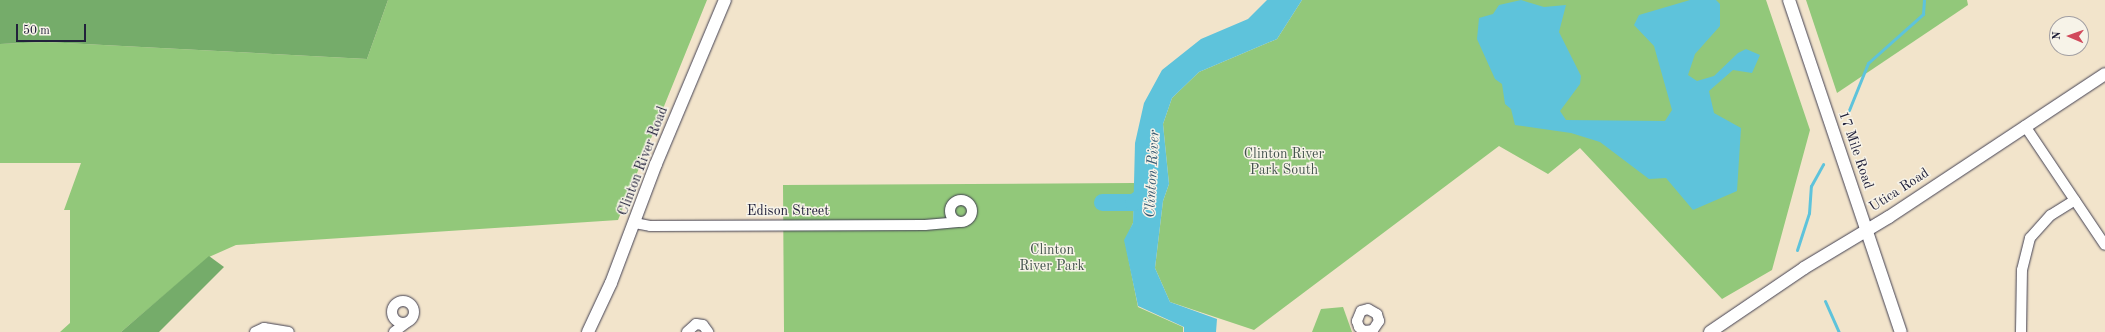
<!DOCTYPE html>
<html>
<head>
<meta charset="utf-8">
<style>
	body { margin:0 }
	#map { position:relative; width:2105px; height:332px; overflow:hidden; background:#f2e4cb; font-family:"Old Standard TT",serif }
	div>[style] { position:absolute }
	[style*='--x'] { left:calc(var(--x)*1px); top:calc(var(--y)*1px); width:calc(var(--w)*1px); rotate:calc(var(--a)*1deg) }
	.green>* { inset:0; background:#92c87a }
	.forest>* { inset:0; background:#75ac6a }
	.water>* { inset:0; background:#5ec3db }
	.stream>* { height:3px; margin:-1.5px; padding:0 1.5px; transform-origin:1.5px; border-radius:1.5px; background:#5ec3db }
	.river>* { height:17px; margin:-8.5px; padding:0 8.5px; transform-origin:8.5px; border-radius:8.5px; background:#5ec3db }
	.roads { filter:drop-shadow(0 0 1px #413f51) drop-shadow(0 0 1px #413f51) }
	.minor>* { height:10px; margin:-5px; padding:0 5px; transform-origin:5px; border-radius:5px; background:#fff }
	.minor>.ring { margin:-5px; padding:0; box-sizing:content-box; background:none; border:10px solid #fff; border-radius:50% }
	.tertiary>* { height:12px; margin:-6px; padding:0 6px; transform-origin:6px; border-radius:6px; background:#fff }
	span { translate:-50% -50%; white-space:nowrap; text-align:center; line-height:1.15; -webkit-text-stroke:3px #f7f3e8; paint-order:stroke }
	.street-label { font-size:14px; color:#22223b }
	.park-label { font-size:14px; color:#44544e }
	.water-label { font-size:15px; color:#375a73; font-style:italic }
	.north { position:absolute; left:2049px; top:16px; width:40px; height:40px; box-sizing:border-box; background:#f7f3e8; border:1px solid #a29fa3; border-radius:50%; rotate:272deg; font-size:11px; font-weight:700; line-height:16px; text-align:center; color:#22223b }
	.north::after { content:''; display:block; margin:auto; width:14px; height:18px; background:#d1495b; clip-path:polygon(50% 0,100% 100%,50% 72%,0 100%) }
	.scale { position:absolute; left:16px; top:24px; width:70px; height:18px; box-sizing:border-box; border:2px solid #22223b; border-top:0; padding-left:5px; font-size:12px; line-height:14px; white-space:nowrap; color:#22223b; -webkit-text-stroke:3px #f7f3e8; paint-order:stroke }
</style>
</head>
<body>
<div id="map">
	<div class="green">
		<div style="clip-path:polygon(388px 0,707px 0,618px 220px,236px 245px,209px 257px,121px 332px,60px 332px,70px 323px,70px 210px,64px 210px,81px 163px,0 163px,0 44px,46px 42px,367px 59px)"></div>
		<div style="clip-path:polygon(1302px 0,1766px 0,1810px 130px,1772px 270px,1722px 299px,1580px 148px,1548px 174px,1499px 146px,1254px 330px,1170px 302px,1155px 268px,1163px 201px,1169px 184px,1163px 124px,1172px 98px,1199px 72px,1277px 39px)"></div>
		<div style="clip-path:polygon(1806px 0,1967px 0,1968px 5px,1837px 93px)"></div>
		<div style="clip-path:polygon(1135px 183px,1133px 223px,1125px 241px,1138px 307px,1183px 327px,1183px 332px,784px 332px,783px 185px)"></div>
		<div style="clip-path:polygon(1343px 307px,1352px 332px,1312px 332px,1321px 309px)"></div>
	</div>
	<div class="forest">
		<div style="clip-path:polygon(0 0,388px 0,367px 59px,46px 42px,0 44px)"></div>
		<div style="clip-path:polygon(209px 256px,224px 267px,159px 332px,121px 332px)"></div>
	</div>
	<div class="water">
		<div style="clip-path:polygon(1267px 0,1302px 0,1277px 39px,1199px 72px,1172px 98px,1163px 124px,1169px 184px,1163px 201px,1155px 268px,1170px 302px,1217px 319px,1216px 332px,1184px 332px,1184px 327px,1138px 306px,1124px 240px,1133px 223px,1135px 143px,1144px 103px,1162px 70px,1201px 39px,1248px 19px)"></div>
		<div style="clip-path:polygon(1521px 0,1544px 7px,1566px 5px,1559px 32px,1581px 76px,1580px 84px,1560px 111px,1566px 120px,1665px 121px,1672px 110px,1654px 46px,1634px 25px,1639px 15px,1690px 0,1716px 0,1720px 4px,1720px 26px,1695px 54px,1688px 75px,1697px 81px,1714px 76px,1738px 53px,1746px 49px,1760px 55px,1752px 73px,1733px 70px,1709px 91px,1714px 113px,1741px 128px,1737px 191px,1693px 210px,1666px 178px,1649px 179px,1600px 142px,1571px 133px,1515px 125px,1511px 109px,1505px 104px,1502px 84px,1495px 79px,1477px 39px,1479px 18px,1493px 14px,1499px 5px)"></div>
	</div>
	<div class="stream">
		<div style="--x:1849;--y:110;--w:51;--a:-68"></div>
		<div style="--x:1868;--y:63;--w:74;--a:-41.7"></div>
		<div style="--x:1923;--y:14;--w:14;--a:-86"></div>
		<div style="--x:1797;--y:250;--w:39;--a:-72"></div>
		<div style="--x:1809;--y:213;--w:27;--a:-86"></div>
		<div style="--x:1811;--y:186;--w:25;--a:-61"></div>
		<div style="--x:1825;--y:301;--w:34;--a:66"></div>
	</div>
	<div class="river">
		<div style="--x:1102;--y:202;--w:31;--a:0"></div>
		<div style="--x:1133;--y:202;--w:23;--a:-34"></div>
	</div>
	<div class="roads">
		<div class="minor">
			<div style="--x:2025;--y:126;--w:143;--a:56.1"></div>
			<div class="ring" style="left:950px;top:200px;width:12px;height:12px"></div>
			<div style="--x:635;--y:223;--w:15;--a:11"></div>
			<div style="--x:650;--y:226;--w:275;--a:-0.2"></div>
			<div style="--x:925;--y:225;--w:33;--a:-5"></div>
			<div class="ring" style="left:392px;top:301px;width:12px;height:12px"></div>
			<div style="--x:1366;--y:331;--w:7;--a:-8"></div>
			<div style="--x:1373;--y:330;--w:11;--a:-56"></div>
			<div style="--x:1379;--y:321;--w:7;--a:-106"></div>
			<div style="--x:1377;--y:314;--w:10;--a:-151"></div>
			<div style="--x:1368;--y:309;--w:7;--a:164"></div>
			<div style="--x:1361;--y:311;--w:11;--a:112"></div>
			<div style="--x:1357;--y:321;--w:6;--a:72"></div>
			<div style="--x:1359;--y:327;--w:4;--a:45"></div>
			<div style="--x:1362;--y:330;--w:4;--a:14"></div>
			<div style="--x:1366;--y:331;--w:3;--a:18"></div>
			<div style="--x:255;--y:332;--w:10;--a:-24"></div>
			<div style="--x:264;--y:328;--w:25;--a:9"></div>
			<div style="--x:394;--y:332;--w:15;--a:-37"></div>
			<div style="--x:687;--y:332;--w:12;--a:-42"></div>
			<div style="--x:696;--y:324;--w:7;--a:8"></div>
			<div style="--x:703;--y:325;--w:9;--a:54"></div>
			<div style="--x:2021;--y:332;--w:62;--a:-89.1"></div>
			<div style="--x:2022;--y:270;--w:33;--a:-76"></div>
			<div style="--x:2030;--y:238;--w:31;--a:-48"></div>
			<div style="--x:2051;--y:215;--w:28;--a:-32"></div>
		</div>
		<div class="tertiary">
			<div style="--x:1789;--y:0;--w:350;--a:71.4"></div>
			<div style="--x:588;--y:332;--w:54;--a:-64.9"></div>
			<div style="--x:611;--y:283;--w:127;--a:-69.3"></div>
			<div style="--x:656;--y:164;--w:178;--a:-67.2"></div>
			<div style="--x:1710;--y:332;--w:114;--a:-34.2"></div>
			<div style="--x:1804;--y:268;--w:99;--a:-31"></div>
			<div style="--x:1889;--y:217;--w:259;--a:-33.5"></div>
		</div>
	</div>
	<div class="street-label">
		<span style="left:1856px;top:150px;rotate:71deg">17 Mile Road</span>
		<span style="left:643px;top:161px;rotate:-69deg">Clinton River Road</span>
		<span style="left:1899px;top:190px;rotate:-33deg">Utica Road</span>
		<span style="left:788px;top:211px">Edison Street</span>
	</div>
	<div class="park-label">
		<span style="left:1284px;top:162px">Clinton River<br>Park South</span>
		<span style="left:1052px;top:258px">Clinton<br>River Park</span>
	</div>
	<div class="water-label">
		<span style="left:1153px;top:174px;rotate:-87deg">Clinton River</span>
	</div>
	<div class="north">N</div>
	<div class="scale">50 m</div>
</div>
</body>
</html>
